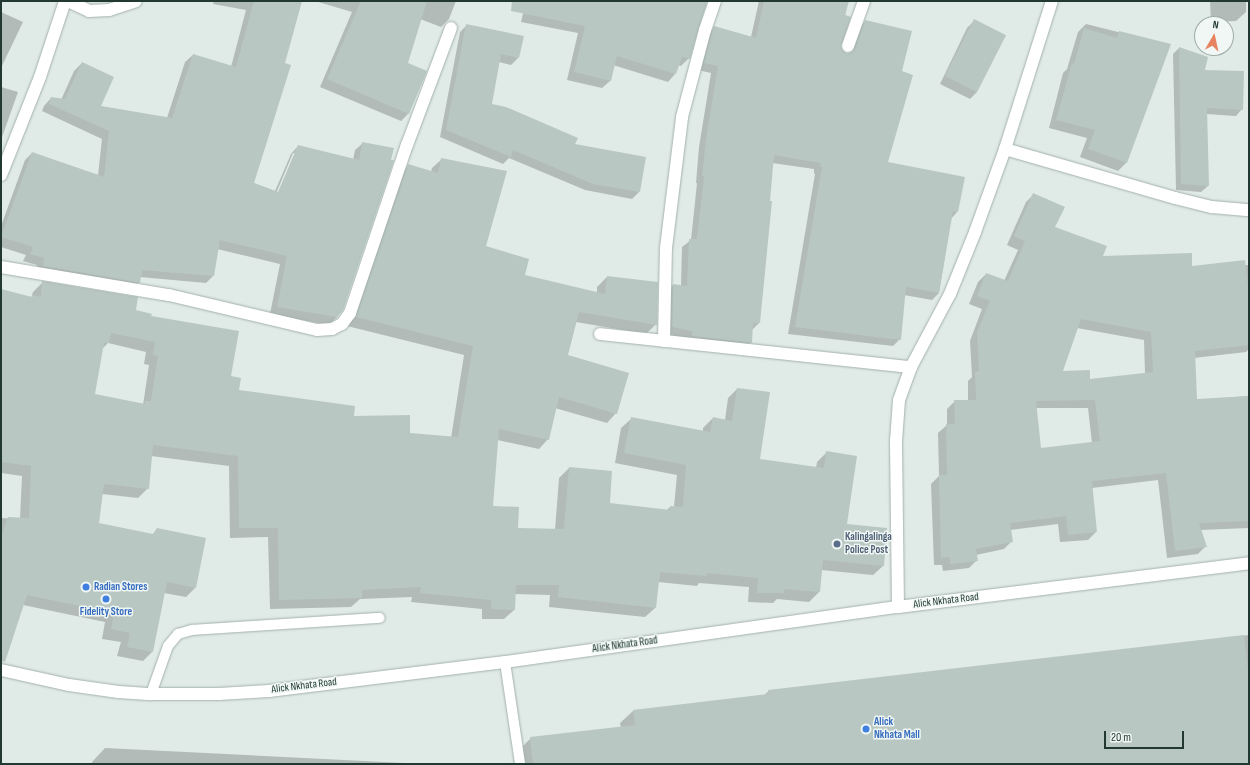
<!DOCTYPE html>
<html>
<head>
<meta charset="utf-8">
<style>
	body { margin:0 }
	#map { position:relative; width:1250px; height:765px; overflow:hidden; background:#e0eae6; font-family:"Sofia Sans Condensed",sans-serif }
	div>[style] { position:absolute }
	[style*='--x'] { left:calc(var(--x)*1px); top:calc(var(--y)*1px); width:calc(var(--w)*1px); rotate:calc(var(--a)*1deg) }
	.shadow>* { inset:0; background:#0003 }
	.building>* { inset:0; background:#b9c7c2; transform-origin:0 0 }
	.roads { filter:drop-shadow(0 0 1px #a3b1ad) drop-shadow(0 0 1px #a3b1ad) }
	.lane>* { height:10px; margin:-5px; padding:0 5px; transform-origin:5px; border-radius:5px; background:#fff }
	.street>* { height:12px; margin:-6px; padding:0 6px; transform-origin:6px; border-radius:6px; background:#fff }
	.secondary>* { height:12px; margin:-6px; padding:0 6px; transform-origin:6px; border-radius:6px; background:#fff }
	.dots>* { width:11px; height:11px; translate:-50% -50%; box-sizing:border-box; border:2px solid #f0f7f4; border-radius:50% }
	span { translate:-50% -50%; white-space:nowrap; text-align:center; line-height:1.15; -webkit-text-stroke:3px #f0f7f4; paint-order:stroke }
	.service-label { font-size:11px; color:#4e5e75; font-weight:700 }
	.left { translate:0 -50%; text-align:left }
	.shop-label { font-size:11px; color:#366cbe; font-weight:700 }
	.street-label { font-size:11px; color:#223933 }
	.frame { position:absolute; inset:0; border:2px solid #223933; pointer-events:none }
	.north { position:absolute; left:1194px; top:16px; width:40px; height:40px; box-sizing:border-box; background:#f0f7f4; border:1px solid #9eaba7; border-radius:50%; rotate:9deg; font-size:11px; font-weight:700; line-height:16px; text-align:center; color:#223933 }
	.north::after { content:''; display:block; margin:auto; width:14px; height:18px; background:#e88360; clip-path:polygon(50% 0,100% 100%,50% 72%,0 100%) }
	.scale { position:absolute; left:1104px; top:731px; width:80px; height:18px; box-sizing:border-box; border:2px solid #223933; border-top:0; padding-left:5px; font-size:12px; line-height:14px; white-space:nowrap; color:#223933; -webkit-text-stroke:3px #f0f7f4; paint-order:stroke }
</style>
</head>
<body>
<div id="map">
	<div class="shadow">
		<div style="clip-path:polygon(evenodd,214px 1px,301px 1px,253px 183px,275px 191px,291px 154px,298px 146px,353px 160px,355px 150px,363px 143px,337px 317px,329px 325px,270px 314px,280px 264px,217px 249px,213px 276px,206px 283px,140px 277px,139px 282px,131px 290px,36px 274px,37px 265px,23px 261px,26px 255px,1px 247px,1px 226px,25px 160px,32px 153px,98px 175px,102px 139px,42px 111px,44px 106px,51px 98px,61px 100px,74px 71px,82px 63px,99px 106px,167px 118px,185px 62px,193px 55px,231px 67px,246px 10px,213px 4px,214px 1px,293px 153px,296px 153px,277px 197px,275px 196px,293px 153px)"></div>
		<div style="clip-path:polygon(315px 1px,456px 1px,449px 19px,441px 27px,420px 19px,406px 64px,408px 114px,401px 121px,320px 87px,352px 12px)"></div>
		<div style="clip-path:polygon(526px 1px,707px 1px,689px 58px,681px 66px,678px 65px,675px 74px,668px 82px,613px 65px,610px 81px,602px 88px,567px 80px,578px 33px,521px 22px)"></div>
		<div style="clip-path:polygon(759px 1px,848px 1px,839px 47px,846px 54px,849px 54px,858px 28px,866px 21px,901px 72px,887px 163px,957px 212px,951px 219px,939px 293px,932px 300px,904px 295px,900px 339px,893px 346px,788px 334px,815px 174px,814px 173px,814px 169px,772px 163px,759px 323px,752px 330px,751px 342px,744px 349px,665px 334px,666px 292px,673px 285px,681px 286px,682px 247px,691px 240px,697px 183px,696px 183px,699px 147px,711px 73px,698px 70px,708px 34px,715px 27px,751px 37px)"></div>
		<div style="clip-path:polygon(1210px 1px,1246px 1px,1246px 12px,1236px 21px,1211px 22px)"></div>
		<div style="clip-path:polygon(1px 12px,23px 22px,1px 68px)"></div>
		<div style="clip-path:polygon(974px 21px,977px 92px,970px 99px,940px 84px,967px 28px)"></div>
		<div style="clip-path:polygon(1086px 24px,1170px 45px,1126px 163px,1118px 171px,1080px 157px,1087px 138px,1049px 128px,1063px 73px,1067px 69px,1078px 32px)"></div>
		<div style="clip-path:polygon(467px 25px,518px 58px,511px 65px,499px 62px,491px 105px,574px 145px,639px 192px,632px 199px,585px 190px,509px 158px,503px 164px,440px 137px,460px 32px)"></div>
		<div style="clip-path:polygon(1179px 48px,1242px 109px,1236px 116px,1206px 114px,1208px 186px,1201px 192px,1176px 190px,1173px 54px)"></div>
		<div style="clip-path:polygon(1px 87px,18px 92px,1px 140px)"></div>
		<div style="clip-path:polygon(evenodd,442px 159px,484px 247px,524px 276px,597px 293px,597px 287px,607px 277px,656px 324px,646px 334px,576px 322px,567px 356px,616px 413px,607px 423px,555px 408px,548px 439px,539px 449px,497px 440px,491px 507px,517px 529px,555px 530px,559px 478px,569px 468px,608px 504px,666px 511px,670px 507px,674px 507px,677px 475px,615px 463px,621px 428px,631px 419px,703px 432px,703px 428px,713px 418px,725px 420px,728px 398px,737px 389px,759px 460px,816px 468px,817px 462px,827px 452px,845px 525px,883px 566px,873px 575px,821px 570px,819px 592px,809px 602px,777px 599px,773px 603px,748px 602px,749px 587px,699px 583px,697px 586px,658px 582px,655px 608px,645px 617px,549px 607px,550px 595px,515px 594px,514px 610px,504px 619px,482px 619px,482px 609px,411px 602px,412px 597px,360px 599px,351px 607px,270px 609px,268px 537px,230px 538px,229px 466px,151px 456px,148px 488px,138px 498px,102px 494px,98px 524px,152px 535px,158px 529px,195px 588px,186px 597px,164px 593px,152px 652px,143px 661px,117px 656px,121px 642px,102px 639px,105px 622px,23px 605px,1px 623px,1px 518px,20px 519px,22px 476px,1px 473px,1px 290px,31px 298px,33px 292px,42px 283px,150px 317px,230px 377px,238px 391px,353px 417px,410px 434px,451px 438px,464px 355px,347px 326px,399px 175px,409px 165px,431px 172px,432px 168px,442px 159px,108px 343px,146px 352px,144px 364px,149px 365px,143px 405px,94px 395px,102px 349px,108px 343px)"></div>
		<div style="clip-path:polygon(evenodd,1034px 194px,1054px 228px,1102px 257px,1191px 267px,1249px 265px,1249px 349px,1246px 352px,1194px 358px,1196px 400px,1249px 396px,1249px 528px,1200px 530px,1206px 546px,1198px 554px,1167px 558px,1158px 480px,1092px 488px,1096px 532px,1088px 540px,1060px 542px,1058px 524px,1010px 530px,1012px 541px,1004px 549px,976px 555px,977px 560px,969px 568px,943px 571px,942px 565px,934px 565px,931px 484px,939px 476px,938px 433px,947px 425px,947px 409px,955px 401px,968px 401px,968px 381px,972px 377px,970px 341px,982px 309px,969px 304px,978px 282px,986px 274px,1004px 281px,1018px 250px,1007px 245px,1026px 202px,1034px 194px,1077px 328px,1144px 340px,1145px 374px,1089px 380px,1061px 372px,1077px 328px,1034px 194px,1036px 408px,1088px 408px,1092px 443px,1040px 449px,1036px 408px)"></div>
		<div style="clip-path:polygon(1249px 635px,1249px 764px,519px 764px,518px 751px,531px 738px,621px 728px,620px 723px,633px 711px,764px 695px,769px 691px)"></div>
		<div style="clip-path:polygon(105px 748px,424px 764px,92px 764px,92px 762px)"></div>
	</div>
	<div class="building">
		<div style="clip-path:polygon(254px 1px,302px 1px,285px 63px,291px 65px,254px 183px,278px 192px,298px 145px,359px 160px,362px 142px,394px 148px,391px 160px,394px 160px,343px 310px,337px 317px,277px 307px,287px 256px,220px 240px,214px 276px,142px 270px,140px 283px,43px 266px,44px 258px,30px 254px,33px 247px,1px 237px,32px 152px,104px 177px,109px 131px,49px 104px,51px 97px,65px 99px,82px 62px,114px 77px,101px 106px,172px 118px,193px 54px,236px 67px)"></div>
		<div style="clip-path:polygon(361px 1px,427px 1px,408px 63px,427px 71px,409px 114px,327px 79px)"></div>
		<div style="clip-path:polygon(512px 1px,707px 1px,690px 59px,682px 57px,676px 74px,617px 56px,611px 81px,574px 72px,585px 26px,511px 11px)"></div>
		<div style="clip-path:polygon(764px 1px,849px 1px,845px 15px,851px 17px,841px 47px,846px 53px,850px 53px,855px 49px,865px 20px,912px 31px,902px 71px,913px 75px,888px 162px,965px 177px,958px 212px,953px 211px,939px 293px,906px 287px,901px 340px,795px 327px,822px 167px,820px 167px,821px 163px,774px 155px,770px 201px,772px 201px,760px 323px,753px 323px,752px 343px,692px 336px,692px 331px,672px 327px,673px 284px,687px 286px,689px 239px,697px 239px,704px 176px,702px 176px,706px 139px,718px 66px,704px 63px,712px 32px,714px 26px,756px 38px)"></div>
		<div style="left:974px;top:19px;width:36px;height:64px;rotate:27deg"></div>
		<div style="clip-path:polygon(466px 24px,524px 36px,519px 58px,501px 54px,492px 104px,506px 107px,578px 138px,575px 144px,646px 157px,640px 192px,593px 184px,513px 150px,511px 157px,446px 130px)"></div>
		<div style="clip-path:polygon(1084px 28px,1117px 38px,1119px 31px,1171px 44px,1127px 163px,1088px 149px,1095px 130px,1056px 120px,1072px 63px,1074px 64px)"></div>
		<div style="clip-path:polygon(1179px 47px,1208px 57px,1205px 70px,1244px 71px,1243px 110px,1207px 108px,1209px 186px,1181px 184px)"></div>
		<div style="clip-path:polygon(evenodd,441px 158px,507px 171px,486px 246px,529px 259px,525px 275px,605px 294px,607px 276px,658px 282px,657px 325px,579px 312px,568px 355px,629px 373px,617px 414px,559px 397px,549px 440px,499px 429px,493px 506px,519px 507px,518px 528px,564px 529px,569px 467px,612px 471px,610px 503px,670px 510px,670px 506px,683px 507px,686px 465px,624px 453px,631px 417px,710px 432px,713px 417px,732px 421px,737px 388px,770px 392px,760px 459px,824px 468px,826px 451px,857px 456px,847px 524px,887px 528px,884px 566px,823px 560px,820px 592px,784px 589px,784px 593px,757px 593px,758px 578px,707px 573px,707px 576px,660px 572px,656px 608px,558px 597px,559px 585px,516px 585px,515px 610px,491px 609px,491px 600px,420px 593px,421px 587px,362px 590px,362px 598px,279px 600px,278px 528px,239px 528px,238px 456px,153px 445px,149px 489px,104px 484px,99px 523px,153px 534px,157px 528px,206px 538px,196px 588px,167px 582px,153px 652px,127px 647px,130px 633px,111px 629px,114px 613px,27px 595px,5px 662px,1px 661px,1px 537px,8px 517px,29px 518px,31px 466px,1px 462px,1px 289px,32px 297px,32px 295px,41px 297px,42px 281px,138px 297px,136px 310px,152px 314px,151px 316px,239px 331px,231px 376px,241px 378px,239px 390px,355px 406px,354px 416px,410px 415px,410px 433px,458px 437px,473px 346px,356px 317px,408px 164px,438px 173px,441px 158px,111px 333px,155px 342px,153px 355px,158px 356px,151px 401px,145px 401px,145px 404px,95px 394px,104px 343px,109px 343px,111px 333px)"></div>
		<div style="clip-path:polygon(evenodd,1033px 193px,1065px 207px,1055px 227px,1107px 246px,1103px 256px,1192px 253px,1192px 266px,1245px 260px,1249px 293px,1249px 345px,1195px 351px,1197px 399px,1249px 396px,1249px 521px,1199px 523px,1207px 547px,1175px 551px,1166px 473px,1092px 481px,1097px 532px,1068px 535px,1066px 516px,1010px 523px,1013px 542px,976px 549px,978px 561px,950px 564px,950px 557px,941px 558px,939px 475px,947px 475px,946px 424px,955px 424px,954px 400px,976px 400px,975px 372px,979px 371px,977px 332px,990px 301px,977px 296px,986px 273px,1008px 281px,1025px 241px,1014px 236px,1033px 193px,1081px 319px,1151px 332px,1153px 372px,1090px 379px,1090px 370px,1063px 371px,1081px 319px,1033px 193px,1095px 400px,1100px 441px,1041px 448px,1036px 401px,1095px 400px)"></div>
		<div style="clip-path:polygon(1244px 635px,1249px 678px,1249px 764px,533px 764px,530px 737px,635px 725px,633px 710px,769px 694px,768px 690px)"></div>
	</div>
	<div class="roads">
		<div class="lane">
			<div style="--x:505;--y:662;--w:103;--a:81.6"></div>
			<div style="--x:151;--y:694;--w:51;--a:-70.5"></div>
			<div style="--x:168;--y:646;--w:16;--a:-50"></div>
			<div style="--x:178;--y:634;--w:15;--a:-16"></div>
			<div style="--x:192;--y:630;--w:188;--a:-3.7"></div>
		</div>
		<div class="street">
			<div style="--x:68;--y:1;--w:23;--a:25"></div>
			<div style="--x:89;--y:11;--w:20;--a:-3"></div>
			<div style="--x:109;--y:10;--w:28;--a:-18"></div>
			<div style="--x:848;--y:46;--w:48;--a:-70.4"></div>
			<div style="--x:1005;--y:149;--w:177;--a:16.1"></div>
			<div style="--x:1175;--y:198;--w:38;--a:14"></div>
			<div style="--x:1212;--y:207;--w:37;--a:5"></div>
			<div style="--x:1;--y:175;--w:105;--a:-68.3"></div>
			<div style="--x:40;--y:77;--w:80;--a:-71.8"></div>
			<div style="--x:1;--y:267;--w:170;--a:9.5"></div>
			<div style="--x:169;--y:295;--w:152;--a:13.3"></div>
			<div style="--x:317;--y:330;--w:15;--a:-4"></div>
			<div style="--x:332;--y:329;--w:11;--a:-27"></div>
			<div style="--x:342;--y:324;--w:14;--a:-54"></div>
			<div style="--x:350;--y:313;--w:177;--a:-71.3"></div>
			<div style="--x:407;--y:145;--w:125;--a:-69.4"></div>
			<div style="--x:600;--y:334;--w:313;--a:6.1"></div>
			<div style="--x:664;--y:341;--w:93;--a:-88.8"></div>
			<div style="--x:666;--y:248;--w:132;--a:-83"></div>
			<div style="--x:682;--y:117;--w:90;--a:-75.2"></div>
			<div style="--x:705;--y:30;--w:31;--a:-71"></div>
			<div style="--x:898;--y:607;--w:166;--a:-90.7"></div>
			<div style="--x:896;--y:441;--w:41;--a:-85.8"></div>
			<div style="--x:899;--y:400;--w:35;--a:-70"></div>
			<div style="--x:911;--y:367;--w:83;--a:-61.9"></div>
			<div style="--x:950;--y:294;--w:67;--a:-68"></div>
			<div style="--x:975;--y:232;--w:88;--a:-70.1"></div>
			<div style="--x:1005;--y:149;--w:155;--a:-72.4"></div>
		</div>
		<div class="secondary">
			<div style="--x:1;--y:670;--w:70;--a:12.4"></div>
			<div style="--x:69;--y:685;--w:50;--a:8"></div>
			<div style="--x:119;--y:692;--w:32;--a:4"></div>
			<div style="--x:151;--y:694;--w:68;--a:0"></div>
			<div style="--x:219;--y:694;--w:50;--a:-3.4"></div>
			<div style="--x:269;--y:691;--w:238;--a:-7"></div>
			<div style="--x:505;--y:662;--w:397;--a:-8"></div>
			<div style="--x:898;--y:607;--w:354;--a:-7.1"></div>
		</div>
	</div>
	<div class="dots">
		<div style="left:837px;top:544px;background:#5c6f8a"></div>
		<div style="left:86px;top:587px;background:#3f7fe0"></div>
		<div style="left:106px;top:599px;background:#3f7fe0"></div>
		<div style="left:866px;top:729px;background:#3f7fe0"></div>
	</div>
	<div class="service-label">
		<span class="left" style="left:845px;top:544px">Kalingalinga<br>Police Post</span>
	</div>
	<div class="shop-label">
		<span class="left" style="left:94px;top:587px">Radian Stores</span>
		<span style="left:106px;top:612px">Fidelity Store</span>
		<span class="left" style="left:874px;top:729px">Alick<br>Nkhata Mall</span>
	</div>
	<div class="street-label">
		<span style="left:946px;top:601px;rotate:-7deg">Alick Nkhata Road</span>
		<span style="left:625px;top:645px;rotate:-8deg">Alick Nkhata Road</span>
		<span style="left:304px;top:686px;rotate:-7deg">Alick Nkhata Road</span>
	</div>
	<div class="frame"></div>
	<div class="north">N</div>
	<div class="scale">20 m</div>
</div>
</body>
</html>
